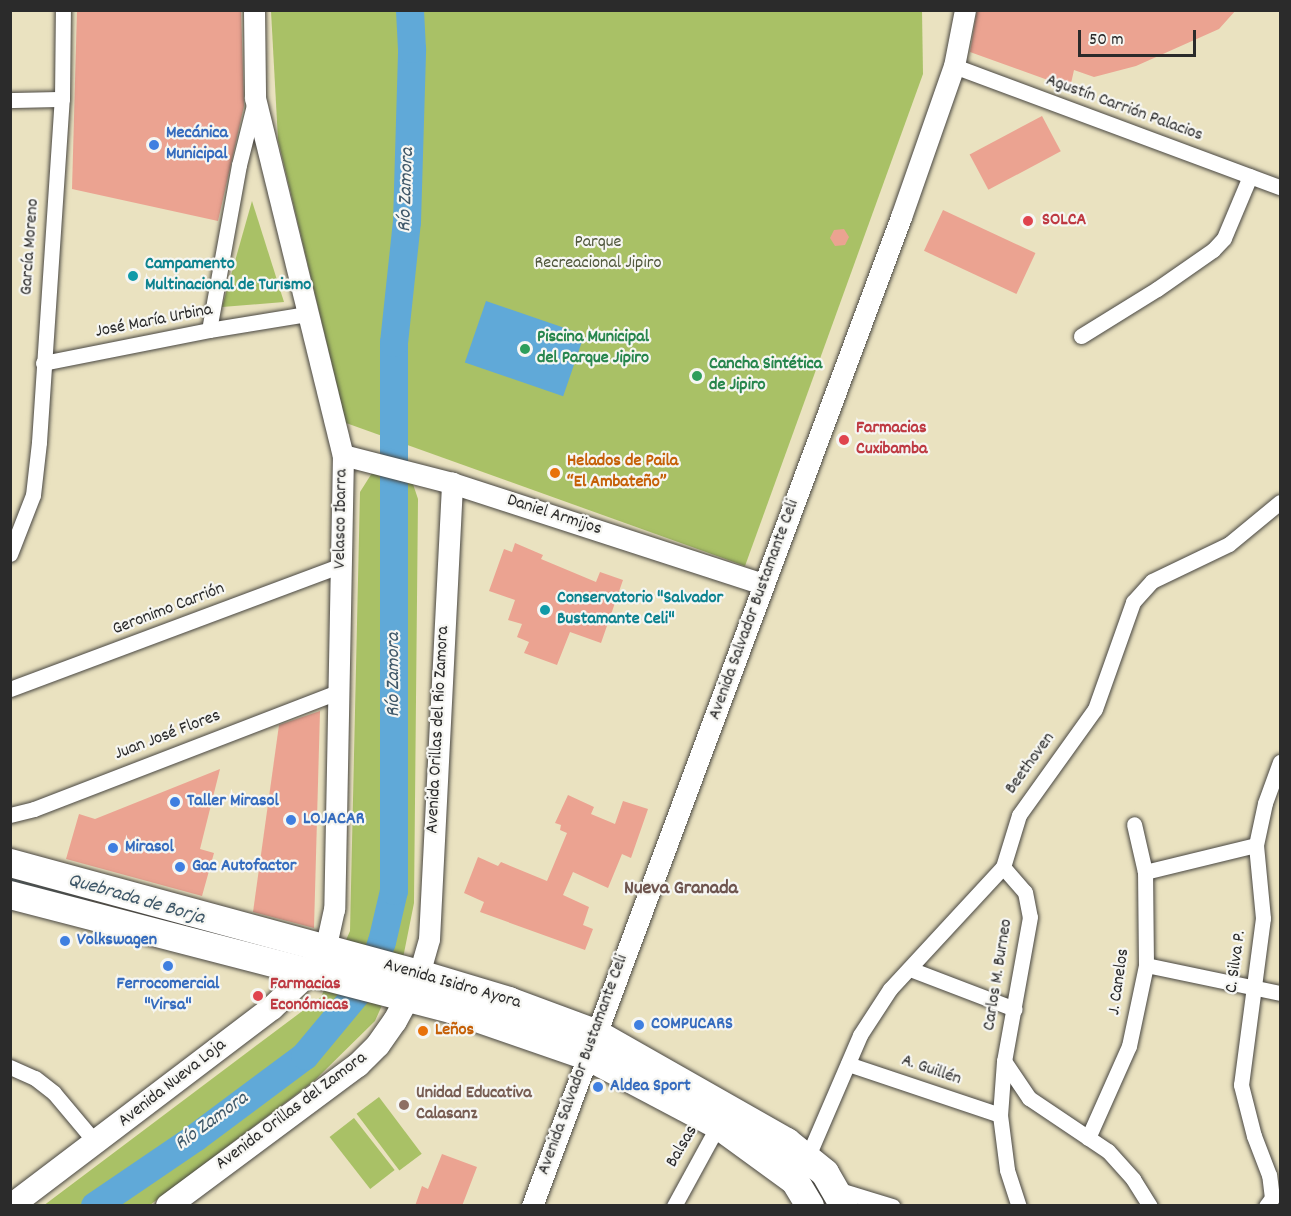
<!DOCTYPE html>
<html>
<head>
<meta charset="utf-8">
<style>
	body { margin:0 }
	#map { position:relative; width:1291px; height:1216px; overflow:hidden; background:#eae2c0; font-family:Dekko,sans-serif }
	div>[style] { position:absolute }
	[style*='--x'] { left:calc(var(--x)*1px); top:calc(var(--y)*1px); width:calc(var(--w)*1px); rotate:calc(var(--a)*1deg) }
	.green>* { inset:0; background:#a9c166; transform-origin:0 0 }
	.water>* { inset:0; background:#60a9d8; transform-origin:0 0 }
	.stream>* { height:4.5px; margin:-2.25px; padding:0 2.25px; transform-origin:2.25px; border-radius:2.25px; background:#60a9d8 }
	.river>* { height:28px; margin:-14px; padding:0 14px; transform-origin:14px; border-radius:14px; background:#60a9d8 }
	.building>* { inset:0; background:#eba391; transform-origin:0 0 }
	.roads { filter:drop-shadow(0 0 2px #484641) drop-shadow(0 0 2px #484641) }
	.street>* { height:15px; margin:-7.5px; padding:0 7.5px; transform-origin:7.5px; border-radius:7.5px; background:#fff }
	.secondary>* { height:21px; margin:-10.5px; padding:0 10.5px; transform-origin:10.5px; border-radius:10.5px; background:#fff }
	.primary>* { height:24px; margin:-12px; padding:0 12px; transform-origin:12px; border-radius:12px; background:#fff }
	.highway>* { height:28px; margin:-14px; padding:0 14px; transform-origin:14px; border-radius:14px; background:#fff }
	.dots>* { width:16px; height:16px; translate:-50% -50%; box-sizing:border-box; border:3px solid #f6f6f2; border-radius:50% }
	span { translate:-50% -50%; white-space:nowrap; text-align:center; line-height:1.15; -webkit-text-stroke:4.5px #f6f6f2; paint-order:stroke }
	.street-label { font-size:18px; color:#2b2b2b }
	.shop-label { font-size:18px; color:#366cbe; font-weight:700 }
	.left { translate:0 -50%; text-align:left }
	.health-label { font-size:18px; color:#be3a42; font-weight:700 }
	.park-label { font-size:18px; color:#51583d }
	.culture-label { font-size:18px; color:#0d838f; font-weight:700 }
	.leisure-label { font-size:18px; color:#27864d; font-weight:700 }
	.food-label { font-size:18px; color:#c56008; font-weight:700 }
	.education-label { font-size:18px; color:#785e54; font-weight:700 }
	.water-label { font-size:20px; color:#3e5768; font-style:italic }
	.neighbourhood-label { font-size:20px; color:#6e554f; font-weight:700 }
	.frame { position:absolute; inset:0; border:12px solid #2b2b2b; pointer-events:none }
	.scale { position:absolute; left:1078px; top:30px; width:118px; height:27px; box-sizing:border-box; border:3px solid #2b2b2b; border-top:0; padding-left:8px; font-size:18px; line-height:21px; white-space:nowrap; color:#2b2b2b; -webkit-text-stroke:4px #f6f6f2; paint-order:stroke }
</style>
</head>
<body>
<div id="map">
	<div class="green">
		<div style="clip-path:polygon(271px 11px,922px 11px,923px 74px,745px 566px,346px 423px,278px 140px)"></div>
		<div style="clip-path:polygon(252px 201px,284px 302px,222px 307px)"></div>
		<div style="clip-path:polygon(372px 473px,411px 478px,418px 499px,414px 903px,403px 958px,375px 1021px,314px 1081px,150px 1205px,43px 1206px,321px 997px,350px 931px,360px 492px)"></div>
		<div style="left:379px;top:1097px;width:71px;height:28px;rotate:53deg"></div>
		<div style="left:354px;top:1118px;width:66px;height:31px;rotate:52deg"></div>
	</div>
	<div class="water">
		<div style="left:486px;top:301px;width:104px;height:65px;rotate:19deg"></div>
	</div>
	<div class="stream">
		<div style="--x:10;--y:880;--w:79;--a:14.7"></div>
	</div>
	<div class="river">
		<div style="--x:95;--y:1206;--w:121;--a:-34.2"></div>
		<div style="--x:195;--y:1138;--w:137;--a:-36.7"></div>
		<div style="--x:305;--y:1056;--w:100;--a:-50.3"></div>
		<div style="--x:369;--y:979;--w:39;--a:-71"></div>
		<div style="--x:382;--y:942;--w:52;--a:-76.8"></div>
		<div style="--x:394;--y:891;--w:548;--a:-90"></div>
		<div style="--x:394;--y:343;--w:122;--a:-83.9"></div>
		<div style="--x:407;--y:222;--w:173;--a:-88.3"></div>
		<div style="--x:412;--y:49;--w:39;--a:-93"></div>
	</div>
	<div class="building">
		<div style="clip-path:polygon(77px 10px,241px 10px,244px 106px,218px 221px,72px 189px)"></div>
		<div style="clip-path:polygon(977px 10px,1236px 10px,1219px 29px,1136px 66px,1094px 77px,1074px 70px,1070px 88px,970px 52px)"></div>
		<div style="left:1042px;top:116px;width:40px;height:82px;rotate:62deg"></div>
		<div style="left:943px;top:210px;width:102px;height:45px;rotate:25deg"></div>
		<div style="clip-path:polygon(844px 229px,849px 237px,845px 245px,835px 246px,830px 238px,834px 230px)"></div>
		<div style="clip-path:polygon(515px 543px,543px 555px,541px 559px,596px 582px,600px 572px,623px 580px,601px 643px,570px 632px,557px 665px,524px 653px,529px 642px,517px 637px,522px 624px,508px 620px,515px 600px,489px 591px,504px 549px,512px 552px)"></div>
		<div style="clip-path:polygon(320px 711px,314px 928px,253px 912px,279px 725px)"></div>
		<div style="clip-path:polygon(220px 769px,200px 849px,214px 853px,202px 896px,66px 859px,79px 814px,95px 819px)"></div>
		<div style="clip-path:polygon(568px 795px,594px 807px,591px 814px,615px 824px,623px 801px,648px 809px,631px 858px,622px 854px,608px 888px,573px 872px,563px 895px,589px 907px,583px 925px,593px 929px,585px 950px,480px 912px,484px 902px,464px 893px,478px 857px,498px 866px,501px 862px,547px 881px,567px 833px,560px 830px,561px 825px,555px 823px)"></div>
		<div style="clip-path:polygon(442px 1154px,477px 1167px,462px 1206px,415px 1206px,422px 1186px,428px 1189px)"></div>
	</div>
	<div class="roads">
		<div class="street">
			<div style="--x:954;--y:66;--w:348;--a:20.4"></div>
			<div style="--x:10;--y:100;--w:52;--a:-1.1"></div>
			<div style="--x:209;--y:330;--w:168;--a:-79.7"></div>
			<div style="--x:239;--y:165;--w:66;--a:-76"></div>
			<div style="--x:1081;--y:336;--w:89;--a:-31.7"></div>
			<div style="--x:1157;--y:289;--w:68;--a:-34.9"></div>
			<div style="--x:1213;--y:250;--w:16;--a:-47"></div>
			<div style="--x:1224;--y:238;--w:67;--a:-67.2"></div>
			<div style="--x:43;--y:363;--w:169;--a:-11.2"></div>
			<div style="--x:209;--y:330;--w:99;--a:-9.3"></div>
			<div style="--x:10;--y:554;--w:63;--a:-68.7"></div>
			<div style="--x:33;--y:495;--w:53;--a:-83.5"></div>
			<div style="--x:39;--y:442;--w:344;--a:-86.2"></div>
			<div style="--x:62;--y:99;--w:89;--a:-89.4"></div>
			<div style="--x:10;--y:689;--w:353;--a:-20.5"></div>
			<div style="--x:10;--y:815;--w:25;--a:-14"></div>
			<div style="--x:34;--y:809;--w:326;--a:-21.1"></div>
			<div style="--x:1003;--y:867;--w:33;--a:49"></div>
			<div style="--x:1025;--y:892;--w:25;--a:79"></div>
			<div style="--x:1030;--y:917;--w:146;--a:100.2"></div>
			<div style="--x:1004;--y:1061;--w:54;--a:94.2"></div>
			<div style="--x:1000;--y:1115;--w:55;--a:82.7"></div>
			<div style="--x:1007;--y:1170;--w:38;--a:72"></div>
			<div style="--x:1145;--y:872;--w:114;--a:-13.7"></div>
			<div style="--x:1146;--y:965;--w:137;--a:11.8"></div>
			<div style="--x:910;--y:969;--w:112;--a:20.9"></div>
			<div style="--x:1004;--y:1061;--w:45;--a:56"></div>
			<div style="--x:1029;--y:1098;--w:95;--a:33.9"></div>
			<div style="--x:1108;--y:1151;--w:38;--a:48"></div>
			<div style="--x:1133;--y:1179;--w:32;--a:58"></div>
			<div style="--x:848;--y:1064;--w:160;--a:18.5"></div>
			<div style="--x:10;--y:1067;--w:27;--a:24"></div>
			<div style="--x:35;--y:1078;--w:24;--a:38"></div>
			<div style="--x:54;--y:1093;--w:65;--a:50"></div>
			<div style="--x:1088;--y:1138;--w:101;--a:-66"></div>
			<div style="--x:1129;--y:1046;--w:83;--a:-78.1"></div>
			<div style="--x:1146;--y:965;--w:93;--a:-90.6"></div>
			<div style="--x:1145;--y:872;--w:49;--a:-102.9"></div>
			<div style="--x:805;--y:1163;--w:139;--a:-66.7"></div>
			<div style="--x:860;--y:1035;--w:55;--a:-56.9"></div>
			<div style="--x:890;--y:989;--w:166;--a:-47.2"></div>
			<div style="--x:1003;--y:867;--w:54;--a:-72.9"></div>
			<div style="--x:1019;--y:815;--w:130;--a:-54.4"></div>
			<div style="--x:1095;--y:709;--w:114;--a:-70.4"></div>
			<div style="--x:1133;--y:602;--w:28;--a:-48"></div>
			<div style="--x:1152;--y:581;--w:85;--a:-25.7"></div>
			<div style="--x:1229;--y:544;--w:66;--a:-39.5"></div>
			<div style="--x:836;--y:1189;--w:59;--a:16.9"></div>
			<div style="--x:674;--y:1206;--w:96;--a:-61.3"></div>
			<div style="--x:1266;--y:1206;--w:10;--a:-53"></div>
			<div style="--x:1272;--y:1198;--w:23;--a:-97"></div>
			<div style="--x:1269;--y:1175;--w:42;--a:-111"></div>
			<div style="--x:1254;--y:1136;--w:53;--a:-104.3"></div>
			<div style="--x:1241;--y:1085;--w:168;--a:-82.5"></div>
			<div style="--x:1263;--y:918;--w:73;--a:-95.5"></div>
			<div style="--x:1256;--y:845;--w:43;--a:-77.9"></div>
			<div style="--x:1265;--y:803;--w:44;--a:-69.9"></div>
		</div>
		<div class="secondary">
			<div style="--x:254;--y:10;--w:88;--a:89.3"></div>
			<div style="--x:255;--y:98;--w:368;--a:76.2"></div>
			<div style="--x:343;--y:455;--w:454;--a:91.1"></div>
			<div style="--x:334;--y:909;--w:42;--a:102.4"></div>
			<div style="--x:343;--y:455;--w:113;--a:14.4"></div>
			<div style="--x:452;--y:483;--w:327;--a:18"></div>
			<div style="--x:419;--y:974;--w:36;--a:-74"></div>
			<div style="--x:429;--y:939;--w:457;--a:-87.1"></div>
			<div style="--x:532;--y:1206;--w:1056;--a:-69.54"></div>
			<div style="--x:901;--y:217;--w:160;--a:-70.7"></div>
			<div style="--x:954;--y:66;--w:57;--a:-78.9"></div>
		</div>
		<div class="primary">
			<div style="--x:11;--y:1206;--w:328;--a:-37.2"></div>
			<div style="--x:272;--y:1008;--w:51;--a:-43.4"></div>
			<div style="--x:309;--y:973;--w:16;--a:-55"></div>
			<div style="--x:168;--y:1206;--w:237;--a:-36.6"></div>
			<div style="--x:358;--y:1065;--w:28;--a:-45"></div>
			<div style="--x:378;--y:1045;--w:29;--a:-55"></div>
			<div style="--x:395;--y:1021;--w:42;--a:-61.6"></div>
		</div>
		<div class="highway">
			<div style="--x:10;--y:863;--w:424;--a:15.2"></div>
			<div style="--x:419;--y:974;--w:94;--a:16.7"></div>
			<div style="--x:509;--y:1001;--w:92;--a:20.4"></div>
			<div style="--x:595;--y:1033;--w:221;--a:29.6"></div>
			<div style="--x:787;--y:1142;--w:49;--a:39.2"></div>
			<div style="--x:825;--y:1173;--w:38;--a:60"></div>
			<div style="--x:10;--y:895;--w:459;--a:14.5"></div>
			<div style="--x:454;--y:1010;--w:141;--a:19.1"></div>
			<div style="--x:587;--y:1056;--w:148;--a:27.8"></div>
			<div style="--x:718;--y:1125;--w:95;--a:36"></div>
			<div style="--x:795;--y:1181;--w:29;--a:59"></div>
		</div>
	</div>
	<div class="dots">
		<div style="left:154px;top:145px;background:#3f7fe0"></div>
		<div style="left:1028px;top:221px;background:#e0444e"></div>
		<div style="left:133px;top:276px;background:#0f9aa8"></div>
		<div style="left:525px;top:349px;background:#2e9e5b"></div>
		<div style="left:697px;top:376px;background:#2e9e5b"></div>
		<div style="left:844px;top:440px;background:#e0444e"></div>
		<div style="left:555px;top:473px;background:#e8710a"></div>
		<div style="left:545px;top:610px;background:#0f9aa8"></div>
		<div style="left:175px;top:802px;background:#3f7fe0"></div>
		<div style="left:291px;top:820px;background:#3f7fe0"></div>
		<div style="left:113px;top:848px;background:#3f7fe0"></div>
		<div style="left:180px;top:867px;background:#3f7fe0"></div>
		<div style="left:65px;top:941px;background:#3f7fe0"></div>
		<div style="left:168px;top:966px;background:#3f7fe0"></div>
		<div style="left:258px;top:996px;background:#e0444e"></div>
		<div style="left:639px;top:1025px;background:#3f7fe0"></div>
		<div style="left:423px;top:1031px;background:#e8710a"></div>
		<div style="left:598px;top:1087px;background:#3f7fe0"></div>
		<div style="left:404px;top:1105px;background:#8d6e63"></div>
	</div>
	<div class="street-label">
		<span style="left:1124px;top:109px;rotate:20deg">Agustín Carrión Palacios</span>
		<span style="left:31px;top:247px;rotate:-86deg">García Moreno</span>
		<span style="left:154px;top:322px;rotate:-11deg">José María Urbina</span>
		<span style="left:554px;top:516px;rotate:18deg">Daniel Armijos</span>
		<span style="left:342px;top:519px;rotate:-89deg">Velasco Ibarra</span>
		<span style="left:169px;top:610px;rotate:-21deg">Geronimo Carrión</span>
		<span style="left:755px;top:610px;rotate:-70deg">Avenida Salvador Bustamante Celi</span>
		<span style="left:439px;top:730px;rotate:-87deg">Avenida Orillas del Rio Zamora</span>
		<span style="left:168px;top:736px;rotate:-21deg">Juan José Flores</span>
		<span style="left:1031px;top:764px;rotate:-54deg">Beethoven</span>
		<span style="left:1237px;top:962px;rotate:-82deg">C. Silva P.</span>
		<span style="left:999px;top:975px;rotate:-81deg">Carlos M. Burneo</span>
		<span style="left:1120px;top:982px;rotate:-82deg">J. Canelos</span>
		<span style="left:452px;top:985px;rotate:16deg">Avenida Isidro Ayora</span>
		<span style="left:584px;top:1065px;rotate:-70deg">Avenida Salvador Bustamante Celi</span>
		<span style="left:931px;top:1071px;rotate:19deg">A. Guillén</span>
		<span style="left:173px;top:1084px;rotate:-38deg">Avenida Nueva Loja</span>
		<span style="left:292px;top:1112px;rotate:-37deg">Avenida Orillas del Zamora</span>
		<span style="left:683px;top:1147px;rotate:-60deg">Balsas</span>
	</div>
	<div class="shop-label">
		<span class="left" style="left:166px;top:145px">Mecánica<br>Municipal</span>
		<span class="left" style="left:187px;top:802px">Taller Mirasol</span>
		<span class="left" style="left:303px;top:820px">LOJACAR</span>
		<span class="left" style="left:125px;top:848px">Mirasol</span>
		<span class="left" style="left:192px;top:867px">Gac Autofactor</span>
		<span class="left" style="left:77px;top:941px">Volkswagen</span>
		<span style="left:168px;top:996px">Ferrocomercial<br>"Virsa"</span>
		<span class="left" style="left:651px;top:1025px">COMPUCARS</span>
		<span class="left" style="left:610px;top:1087px">Aldea Sport</span>
	</div>
	<div class="health-label">
		<span class="left" style="left:1042px;top:221px">SOLCA</span>
		<span class="left" style="left:856px;top:440px">Farmacias<br>Cuxibamba</span>
		<span class="left" style="left:270px;top:996px">Farmacias<br>Económicas</span>
	</div>
	<div class="park-label">
		<span style="left:598px;top:254px">Parque<br>Recreacional Jipiro</span>
	</div>
	<div class="culture-label">
		<span class="left" style="left:145px;top:276px">Campamento<br>Multinacional de Turismo</span>
		<span class="left" style="left:557px;top:610px">Conservatorio "Salvador<br>Bustamante Celi"</span>
	</div>
	<div class="leisure-label">
		<span class="left" style="left:537px;top:349px">Piscina Municipal<br>del Parque Jipiro</span>
		<span class="left" style="left:709px;top:376px">Cancha Sintética<br>de Jipiro</span>
	</div>
	<div class="food-label">
		<span class="left" style="left:567px;top:473px">Helados de Paila<br>“El Ambateño”</span>
		<span class="left" style="left:435px;top:1031px">Leños</span>
	</div>
	<div class="education-label">
		<span class="left" style="left:416px;top:1105px">Unidad Educativa<br>Calasanz</span>
	</div>
	<div class="water-label">
		<span style="left:407px;top:190px;rotate:-88deg">Río Zamora</span>
		<span style="left:394px;top:675px;rotate:-90deg">Río Zamora</span>
		<span style="left:136px;top:900px;rotate:16deg">Quebrada de Borja</span>
		<span style="left:212px;top:1122px;rotate:-36deg">Río Zamora</span>
	</div>
	<div class="neighbourhood-label">
		<span style="left:681px;top:889px">Nueva Granada</span>
	</div>
	<div class="frame"></div>
	<div class="scale">50 m</div>
</div>
</body>
</html>
